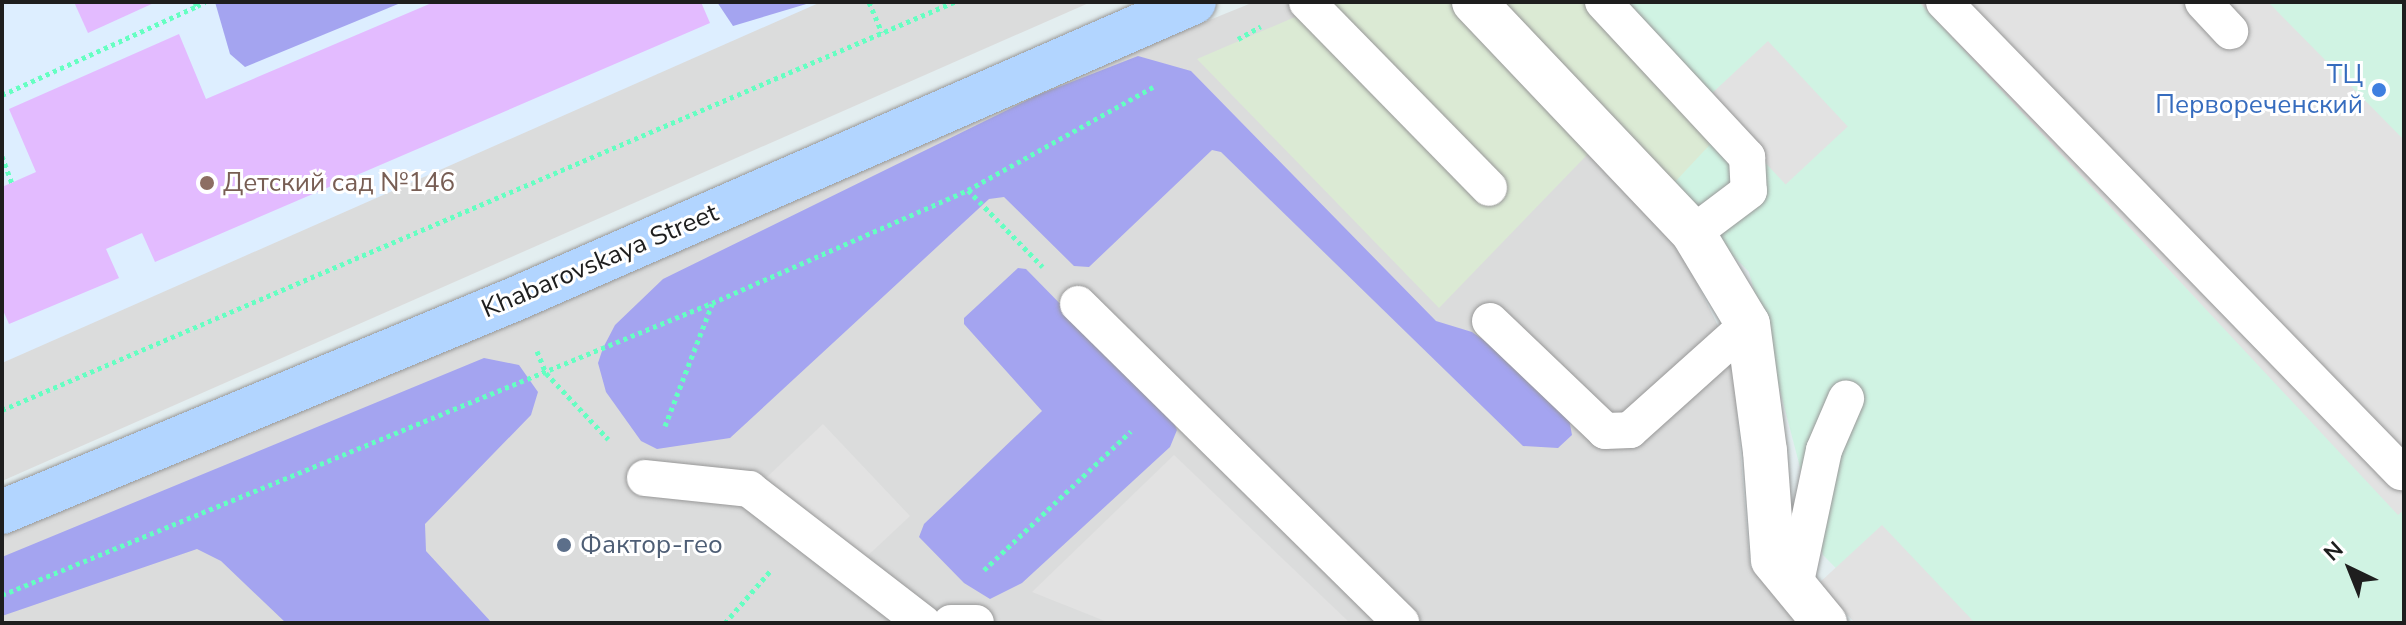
<!DOCTYPE html>
<html>
<head>
<meta charset="utf-8">
<style>
	body { margin:0 }
	#map { position:relative; width:2406px; height:625px; overflow:hidden; background:#e3eef0; font-family:"Nunito Sans",sans-serif }
	div>[style] { position:absolute }
	[style*='--x'] { left:calc(var(--x)*1px); top:calc(var(--y)*1px); width:calc(var(--w)*1px); rotate:calc(var(--a)*1deg) }
	.residential>* { inset:0; background:#dbdcdc }
	.commercial>* { inset:0; background:#d0f3e3 }
	.industrial>* { inset:0; background:#dbead4 }
	.education>* { inset:0; background:#def }
	.grass>* { inset:0; background:#a4a4f0 }
	.park>* { inset:0; background:#e3bbff }
	.parking>* { inset:0; background:#e2e2e2; transform-origin:0 0 }
	.path>* { height:5px; margin-top:-2.5px; transform-origin:0; background:repeating-linear-gradient(90deg,#65ffc2 0 4px,transparent 0 8px) }
	.roads { filter:drop-shadow(0 0 2px #989898) drop-shadow(0 0 2px #989898) }
	.service>* { height:36px; margin:-18px; padding:0 18px; transform-origin:18px; border-radius:18px; background:#fff }
	.minor>* { height:44px; margin:-22px; padding:0 22px; transform-origin:22px; border-radius:22px; background:#fff }
	.secondary>* { height:44px; margin:-22px; padding:0 22px; transform-origin:22px; border-radius:22px; background:#b2d5ff }
	.dots>* { width:22px; height:22px; translate:-50% -50%; box-sizing:border-box; border:4px solid #fff; border-radius:50% }
	span { translate:-50% -50%; white-space:nowrap; text-align:center; line-height:1.15; -webkit-text-stroke:6px #fff; paint-order:stroke }
	.shop-label { font-size:26px; color:#366cbe }
	.right { translate:-100% -50%; text-align:right }
	.education-label { font-size:26px; color:#785e54 }
	.left { translate:0 -50%; text-align:left }
	.street-label { font-size:26px; color:#1e1e1e }
	.service-label { font-size:26px; color:#4e5e75 }
	.frame { position:absolute; inset:0; border:4px solid #1e1e1e; pointer-events:none }
	.north { position:absolute; left:2310px; top:529px; width:80px; height:80px; -webkit-text-stroke:6px #fff; paint-order:stroke; rotate:317deg; font-size:22px; font-weight:700; line-height:32px; text-align:center; color:#1e1e1e }
	.north::after { content:''; display:block; margin:auto; width:28px; height:36px; background:#1e1e1e; clip-path:polygon(50% 0,100% 100%,50% 72%,0 100%) }
</style>
</head>
<body>
<div id="map">
	<div class="residential">
		<div style="clip-path:polygon(2px 2px,1091px 2px,2px 481px)"></div>
		<div style="clip-path:polygon(1254px 2px,1460px 2px,1664px 217px,1732px 354px,1750px 566px,1806px 623px,2px 623px,2px 510px)"></div>
	</div>
	<div class="commercial">
		<div style="clip-path:polygon(1484px 2px,2404px 2px,2404px 623px,1890px 623px,1823px 555px,1749px 272px)"></div>
	</div>
	<div class="industrial">
		<div style="clip-path:polygon(1330px 2px,1615px 2px,1734px 119px,1673px 184px,1615px 126px,1439px 308px,1197px 59px)"></div>
	</div>
	<div class="education">
		<div style="clip-path:polygon(2px 2px,821px 2px,2px 363px)"></div>
	</div>
	<div class="grass">
		<div style="clip-path:polygon(215px 2px,403px 2px,245px 67px,230px 54px)"></div>
		<div style="clip-path:polygon(717px 2px,813px 2px,733px 26px)"></div>
		<div style="clip-path:polygon(1138px 56px,1191px 71px,1436px 321px,1472px 332px,1520px 365px,1568px 413px,1572px 435px,1558px 448px,1523px 446px,1221px 152px,1212px 150px,1089px 267px,1074px 266px,1004px 197px,989px 199px,730px 438px,657px 449px,641px 441px,606px 392px,598px 363px,603px 348px,615px 325px,663px 279px,1038px 95px)"></div>
		<div style="clip-path:polygon(1018px 268px,1026px 269px,1172px 418px,1177px 430px,1170px 447px,1022px 583px,990px 599px,964px 583px,919px 537px,924px 524px,1042px 411px,964px 324px,964px 318px)"></div>
		<div style="clip-path:polygon(484px 358px,519px 365px,538px 392px,531px 415px,425px 524px,426px 551px,492px 623px,286px 623px,221px 561px,197px 549px,2px 616px,2px 557px)"></div>
	</div>
	<div class="park">
		<div style="clip-path:polygon(74px 2px,156px 2px,88px 33px)"></div>
		<div style="clip-path:polygon(434px 2px,701px 2px,710px 23px,155px 262px,142px 233px,106px 249px,119px 278px,9px 324px,2px 308px,2px 187px,36px 172px,9px 109px,179px 34px,206px 99px)"></div>
	</div>
	<div class="parking">
		<div style="clip-path:polygon(1919px 2px,2268px 2px,2404px 140px,2404px 510px,2398px 515px)"></div>
		<div style="left:1768px;top:41px;width:117px;height:85px;rotate:47deg"></div>
		<div style="clip-path:polygon(823px 424px,910px 516px,862px 561px,766px 478px)"></div>
		<div style="clip-path:polygon(1174px 455px,1350px 623px,1110px 623px,1032px 592px)"></div>
		<div style="clip-path:polygon(1882px 525px,1975px 623px,1855px 623px,1818px 584px)"></div>
	</div>
	<div class="path">
		<div style="--x:195;--y:2;--w:4;--a:63"></div>
		<div style="--x:197;--y:6;--w:9;--a:-27"></div>
		<div style="--x:869;--y:2;--w:33;--a:67"></div>
		<div style="--x:1238;--y:39;--w:26;--a:-29"></div>
		<div style="--x:2;--y:95;--w:214;--a:-24.5"></div>
		<div style="--x:2;--y:156;--w:29;--a:70"></div>
		<div style="--x:968;--y:190;--w:107;--a:45.8"></div>
		<div style="--x:537;--y:351;--w:24;--a:68"></div>
		<div style="--x:546;--y:373;--w:91;--a:46.8"></div>
		<div style="--x:2;--y:410;--w:1036;--a:-23.2"></div>
		<div style="--x:665;--y:426;--w:131;--a:-68.9"></div>
		<div style="--x:984;--y:570;--w:202;--a:-43.4"></div>
		<div style="--x:2;--y:595;--w:768;--a:-22.36"></div>
		<div style="--x:712;--y:303;--w:280;--a:-23.8"></div>
		<div style="--x:968;--y:190;--w:212;--a:-29.1"></div>
		<div style="--x:725;--y:623;--w:70;--a:-49"></div>
	</div>
	<div class="roads">
		<div class="service">
			<div style="--x:1307;--y:2;--w:260;--a:45.6"></div>
			<div style="--x:1603;--y:2;--w:212;--a:47.1"></div>
			<div style="--x:1747;--y:157;--w:34;--a:87"></div>
			<div style="--x:1749;--y:191;--w:70;--a:143.1"></div>
			<div style="--x:1944;--y:2;--w:656;--a:45.8"></div>
			<div style="--x:2203;--y:2;--w:40;--a:47"></div>
			<div style="--x:1078;--y:304;--w:454;--a:44.6"></div>
			<div style="--x:1490;--y:321;--w:159;--a:43.7"></div>
			<div style="--x:1605;--y:431;--w:25;--a:-2"></div>
			<div style="--x:1630;--y:430;--w:159;--a:-41.9"></div>
			<div style="--x:645;--y:478;--w:105;--a:6"></div>
			<div style="--x:749;--y:489;--w:220;--a:37.6"></div>
			<div style="--x:1794;--y:591;--w:144;--a:-78"></div>
			<div style="--x:1824;--y:450;--w:56;--a:-66.7"></div>
			<div style="--x:951;--y:623;--w:25;--a:0"></div>
		</div>
		<div class="minor">
			<div style="--x:1474;--y:2;--w:318;--a:46.5"></div>
			<div style="--x:1693;--y:233;--w:106;--a:58.9"></div>
			<div style="--x:1748;--y:324;--w:128;--a:82.4"></div>
			<div style="--x:1765;--y:451;--w:109;--a:85.8"></div>
			<div style="--x:1773;--y:560;--w:82;--a:50.5"></div>
		</div>
		<div class="secondary">
			<div style="--x:2;--y:512;--w:555;--a:-22.55"></div>
			<div style="--x:515;--y:299;--w:741;--a:-23.62"></div>
		</div>
	</div>
	<div class="dots">
		<div style="left:2379px;top:90px;background:#3f7fe0"></div>
		<div style="left:207px;top:183px;background:#8d6e63"></div>
		<div style="left:564px;top:545px;background:#5c6f8a"></div>
	</div>
	<div class="shop-label">
		<span class="right" style="left:2363px;top:90px">ТЦ<br>Первореченский</span>
	</div>
	<div class="education-label">
		<span class="left" style="left:223px;top:183px">Детский сад №146</span>
	</div>
	<div class="street-label">
		<span style="left:600px;top:261px;rotate:-23deg">Khabarovskaya Street</span>
	</div>
	<div class="service-label">
		<span class="left" style="left:580px;top:545px">Фактор-гео</span>
	</div>
	<div class="frame"></div>
	<div class="north">N</div>
</div>
</body>
</html>
